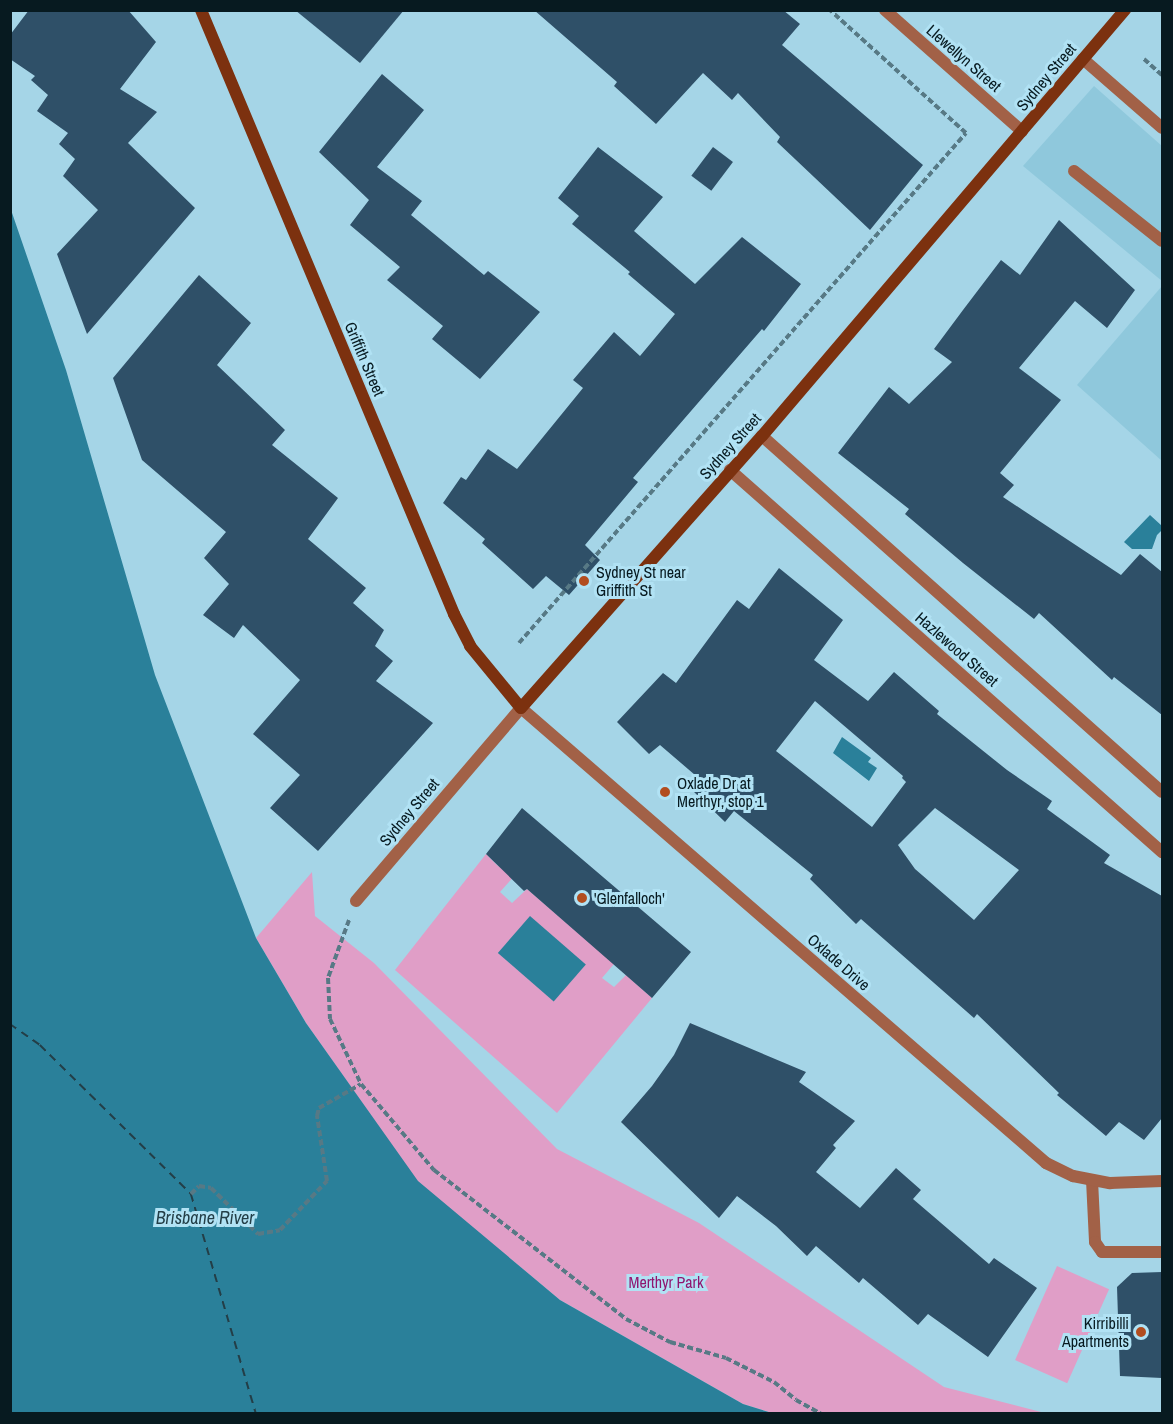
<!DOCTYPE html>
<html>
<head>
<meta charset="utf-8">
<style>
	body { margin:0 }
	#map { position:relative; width:1173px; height:1424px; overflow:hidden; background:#a5d5e7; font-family:"Archivo Narrow",sans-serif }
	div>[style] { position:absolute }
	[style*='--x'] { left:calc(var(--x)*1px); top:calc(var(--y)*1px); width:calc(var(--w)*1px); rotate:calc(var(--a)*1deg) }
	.built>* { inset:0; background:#8fc8dc }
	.green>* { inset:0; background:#e09ec7; transform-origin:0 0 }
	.water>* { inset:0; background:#2a809a; transform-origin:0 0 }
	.ferry>* { height:1.5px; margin-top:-0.75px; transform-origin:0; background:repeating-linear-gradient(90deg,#233e47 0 8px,transparent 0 14px) }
	.building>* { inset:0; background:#2f5068; transform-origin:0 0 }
	.path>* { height:4px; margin-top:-2px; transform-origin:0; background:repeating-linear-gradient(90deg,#577985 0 6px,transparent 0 9px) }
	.lane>* { height:12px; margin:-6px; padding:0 6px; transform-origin:6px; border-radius:6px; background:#a26147 }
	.street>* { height:12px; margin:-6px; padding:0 6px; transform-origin:6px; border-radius:6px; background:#a26147 }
	.secondary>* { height:12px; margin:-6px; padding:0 6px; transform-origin:6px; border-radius:6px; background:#7c310f }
	.dots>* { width:16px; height:16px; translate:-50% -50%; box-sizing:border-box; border:3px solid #b1e2f4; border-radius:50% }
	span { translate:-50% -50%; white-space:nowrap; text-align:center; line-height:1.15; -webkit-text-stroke:6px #b1e2f4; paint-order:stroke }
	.street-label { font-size:16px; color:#071a20 }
	.poi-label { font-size:16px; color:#071a20 }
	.left { translate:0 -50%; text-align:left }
	.right { translate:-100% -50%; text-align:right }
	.park-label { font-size:16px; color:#90156f }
	.water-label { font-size:18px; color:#233e47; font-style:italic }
	.frame { position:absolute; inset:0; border:12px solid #071a20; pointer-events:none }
</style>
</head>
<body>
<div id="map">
	<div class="built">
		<div style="clip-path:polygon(1094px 86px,1162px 146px,1162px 281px,1023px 166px)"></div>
		<div style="clip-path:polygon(1162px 286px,1162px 461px,1077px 385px)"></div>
	</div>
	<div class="green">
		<div style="clip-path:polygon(486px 854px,498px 866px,517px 873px,500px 892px,512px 903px,527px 889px,614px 964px,602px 978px,614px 987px,626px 975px,652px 998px,557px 1113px,395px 970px)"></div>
		<div style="clip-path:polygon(312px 872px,315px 916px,374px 963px,557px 1149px,699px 1223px,944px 1387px,1045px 1413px,772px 1413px,743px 1404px,560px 1300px,417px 1181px,306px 1023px,256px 938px)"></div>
		<div style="left:1057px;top:1266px;width:57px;height:103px;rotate:24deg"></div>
	</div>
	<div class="water">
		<div style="clip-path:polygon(10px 207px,66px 370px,155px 675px,256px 938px,306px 1023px,418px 1181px,560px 1300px,743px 1404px,772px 1413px,11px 1413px)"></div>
		<div style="clip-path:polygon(1150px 515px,1162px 526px,1162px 530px,1157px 535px,1152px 549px,1132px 549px,1124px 542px)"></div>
		<div style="clip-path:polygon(842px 737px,871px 758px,868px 762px,877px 768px,869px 781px,833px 753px)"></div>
		<div style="left:530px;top:916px;width:74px;height:49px;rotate:41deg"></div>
	</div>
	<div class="ferry">
		<div style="--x:10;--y:1024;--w:37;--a:35"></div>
		<div style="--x:40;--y:1045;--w:212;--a:44.6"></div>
		<div style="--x:191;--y:1194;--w:229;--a:73.5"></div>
	</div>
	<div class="building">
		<div style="clip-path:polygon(29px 10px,128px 10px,156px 42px,120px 89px,157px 112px,128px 143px,195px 208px,87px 334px,57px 254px,98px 210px,63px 176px,75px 159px,59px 144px,68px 133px,37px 111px,48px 95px,31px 80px,35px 76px,10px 59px,10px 35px)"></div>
		<div style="clip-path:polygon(295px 10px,404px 10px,360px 63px)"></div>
		<div style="clip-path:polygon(534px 10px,783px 10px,800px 24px,782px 45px,923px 165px,870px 230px,777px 142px,780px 137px,738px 93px,732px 100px,703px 73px,656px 124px,614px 86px,617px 82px)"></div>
		<div style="clip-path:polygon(382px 74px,424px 110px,377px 167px,422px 201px,411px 215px,484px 275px,488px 271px,540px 312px,480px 379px,432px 339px,443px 326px,387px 280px,400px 267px,350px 225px,369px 200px,319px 152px)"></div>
		<div style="clip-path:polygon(598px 147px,663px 197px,634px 231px,695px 284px,742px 237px,801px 284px,764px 331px,762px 329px,633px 478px,638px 482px,585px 545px,600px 560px,569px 595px,546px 576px,533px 589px,482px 543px,485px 539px,443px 503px,461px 477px,466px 480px,488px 449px,517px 469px,583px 388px,573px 380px,614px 332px,640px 356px,675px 314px,628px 274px,630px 272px,572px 224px,579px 216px,558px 198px)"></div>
		<div style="left:713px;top:147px;width:25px;height:36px;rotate:37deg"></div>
		<div style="clip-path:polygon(1059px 220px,1135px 290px,1107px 328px,1075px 301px,1019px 368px,1061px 400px,1000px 473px,1014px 485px,1003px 497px,1121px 575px,1140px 554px,1162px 572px,1162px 715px,1114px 677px,1112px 680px,1039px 613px,1034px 619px,963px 563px,905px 514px,909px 509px,838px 453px,889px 387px,909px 404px,952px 362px,934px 349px,963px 310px,1001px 260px,1020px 275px)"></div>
		<div style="clip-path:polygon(199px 275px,251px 323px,217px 365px,285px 430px,272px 445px,338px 498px,308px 539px,366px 588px,353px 603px,384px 630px,375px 646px,393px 661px,376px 681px,433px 723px,318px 851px,270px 808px,300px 775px,253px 734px,300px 680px,243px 625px,234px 638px,203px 615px,229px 584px,204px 558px,226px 532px,142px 460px,113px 378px)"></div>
		<div style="clip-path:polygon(evenodd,779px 568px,843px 620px,814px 660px,868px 701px,894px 672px,939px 711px,937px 714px,1007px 770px,1052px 801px,1047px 809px,1110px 855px,1104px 863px,1162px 896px,1162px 1118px,1144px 1140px,1119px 1122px,1106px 1136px,1057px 1095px,1059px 1093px,977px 1014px,974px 1018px,861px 919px,856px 924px,810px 879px,813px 875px,734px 811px,725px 822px,692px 790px,702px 781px,660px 745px,649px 754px,617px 722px,663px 673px,676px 683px,737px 600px,749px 609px,779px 568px,815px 701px,903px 776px,902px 778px,906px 782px,872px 827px,776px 751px,815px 701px,779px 568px,935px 808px,1019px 870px,974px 920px,915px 869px,898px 845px,935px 808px)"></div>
		<div style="clip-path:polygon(522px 808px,691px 952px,652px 998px,527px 889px,524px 891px,486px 854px)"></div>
		<div style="clip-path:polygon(690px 1023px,806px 1072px,799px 1082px,855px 1121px,833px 1145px,836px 1148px,816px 1172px,860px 1208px,896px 1168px,921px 1190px,913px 1199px,989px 1264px,994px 1258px,1037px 1288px,988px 1357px,928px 1314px,918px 1325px,863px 1278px,859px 1283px,816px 1246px,807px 1256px,776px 1226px,737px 1196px,719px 1218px,621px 1122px,652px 1086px,674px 1055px)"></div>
		<div style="clip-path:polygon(1162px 1272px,1162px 1378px,1120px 1376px,1117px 1287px,1132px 1273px)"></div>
	</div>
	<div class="path">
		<div style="--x:1144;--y:59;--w:24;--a:42"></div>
		<div style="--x:519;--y:643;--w:678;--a:-48.77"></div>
		<div style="--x:966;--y:133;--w:183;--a:-137.9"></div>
		<div style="--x:349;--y:920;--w:62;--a:109.9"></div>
		<div style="--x:328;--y:978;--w:41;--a:87.2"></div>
		<div style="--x:330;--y:1019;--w:72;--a:64.5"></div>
		<div style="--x:361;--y:1084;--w:113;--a:49.7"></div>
		<div style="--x:434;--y:1170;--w:243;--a:37.8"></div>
		<div style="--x:626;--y:1319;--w:50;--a:27.6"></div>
		<div style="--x:670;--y:1342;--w:58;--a:15.9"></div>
		<div style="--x:726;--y:1358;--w:54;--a:26.6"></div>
		<div style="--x:774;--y:1382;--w:28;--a:39"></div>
		<div style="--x:796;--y:1400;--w:29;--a:29"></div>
		<div style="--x:191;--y:1194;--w:11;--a:-45"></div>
		<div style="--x:199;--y:1186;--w:12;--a:9"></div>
		<div style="--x:211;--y:1188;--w:66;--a:44.4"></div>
		<div style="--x:258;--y:1234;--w:22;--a:-10"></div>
		<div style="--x:280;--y:1230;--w:68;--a:-46.2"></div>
		<div style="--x:327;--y:1181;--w:66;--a:-98.7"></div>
		<div style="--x:317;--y:1116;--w:8;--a:-76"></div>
		<div style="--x:319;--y:1108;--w:48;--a:-29.7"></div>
	</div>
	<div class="lane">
		<div style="--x:1074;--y:171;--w:112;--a:38.5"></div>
		<div style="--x:1092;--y:1180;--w:62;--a:87.2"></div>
		<div style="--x:1095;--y:1242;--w:12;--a:55"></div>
		<div style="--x:1102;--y:1252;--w:60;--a:0"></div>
	</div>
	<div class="street">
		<div style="--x:885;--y:10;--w:183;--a:41.5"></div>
		<div style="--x:1083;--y:59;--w:105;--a:41.1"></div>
		<div style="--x:762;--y:436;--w:535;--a:41.67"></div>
		<div style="--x:730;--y:470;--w:577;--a:41.49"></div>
		<div style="--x:356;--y:901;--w:254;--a:-49.5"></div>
		<div style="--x:521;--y:708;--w:695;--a:40.91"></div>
		<div style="--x:1046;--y:1163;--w:30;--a:26"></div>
		<div style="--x:1073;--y:1176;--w:38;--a:11"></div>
		<div style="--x:1110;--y:1183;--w:52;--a:-2.2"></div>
	</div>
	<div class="secondary">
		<div style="--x:201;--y:10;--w:655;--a:67.27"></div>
		<div style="--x:454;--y:614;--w:36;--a:63"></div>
		<div style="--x:470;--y:646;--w:80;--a:50.6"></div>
		<div style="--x:521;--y:708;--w:363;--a:-48.5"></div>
		<div style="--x:762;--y:436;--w:560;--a:-49.57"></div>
	</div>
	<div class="dots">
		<div style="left:584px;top:581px;background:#b24d1f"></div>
		<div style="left:665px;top:792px;background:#b24d1f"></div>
		<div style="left:582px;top:898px;background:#b24d1f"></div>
		<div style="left:1141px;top:1332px;background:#b24d1f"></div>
	</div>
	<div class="street-label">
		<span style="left:964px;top:58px;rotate:41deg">Llewellyn Street</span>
		<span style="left:1046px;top:77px;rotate:-50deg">Sydney Street</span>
		<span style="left:365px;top:359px;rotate:67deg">Griffith Street</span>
		<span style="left:730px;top:446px;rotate:-48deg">Sydney Street</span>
		<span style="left:957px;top:649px;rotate:41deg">Hazlewood Street</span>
		<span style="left:409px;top:812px;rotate:-50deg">Sydney Street</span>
		<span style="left:839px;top:962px;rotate:41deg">Oxlade Drive</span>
	</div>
	<div class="poi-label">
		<span class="left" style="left:596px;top:581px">Sydney St near<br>Griffith St</span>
		<span class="left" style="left:677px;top:792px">Oxlade Dr at<br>Merthyr, stop 1</span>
		<span class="left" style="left:594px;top:898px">'Glenfalloch'</span>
		<span class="right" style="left:1129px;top:1332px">Kirribilli<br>Apartments</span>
	</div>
	<div class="park-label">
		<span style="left:666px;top:1282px">Merthyr Park</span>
	</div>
	<div class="water-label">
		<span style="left:205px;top:1218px">Brisbane River</span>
	</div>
	<div class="frame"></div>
</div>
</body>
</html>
